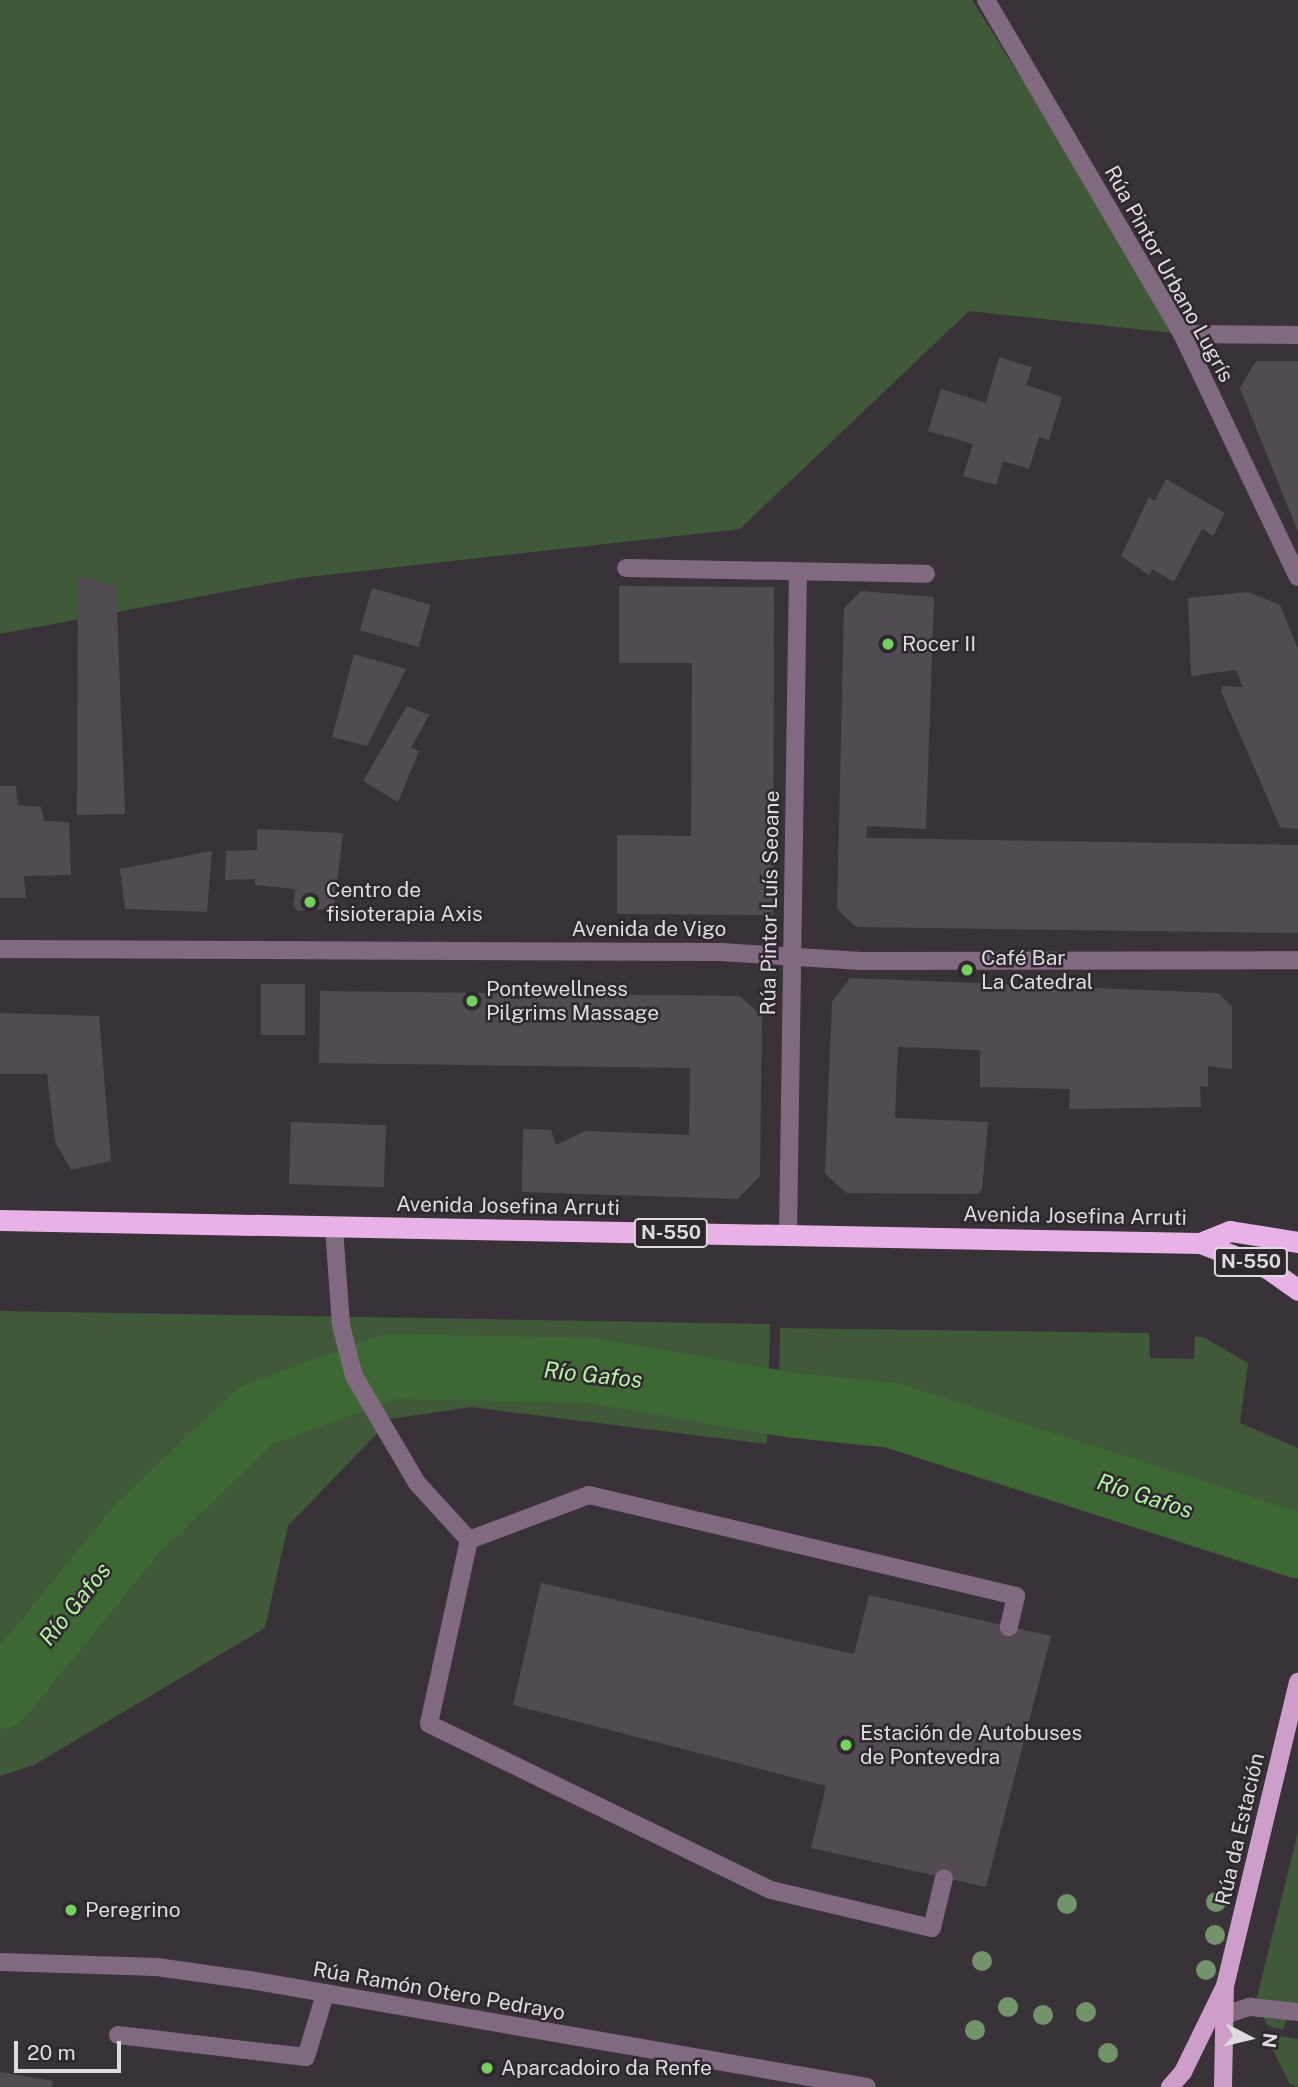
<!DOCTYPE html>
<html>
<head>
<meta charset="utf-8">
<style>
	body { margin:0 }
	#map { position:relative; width:1298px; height:2087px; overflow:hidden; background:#393339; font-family:"Public Sans",sans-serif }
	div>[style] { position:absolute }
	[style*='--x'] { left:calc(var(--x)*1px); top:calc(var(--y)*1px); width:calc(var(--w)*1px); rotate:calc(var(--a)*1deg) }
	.green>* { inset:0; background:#3f5939 }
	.river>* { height:65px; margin:-32.5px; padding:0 32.5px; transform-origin:32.5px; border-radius:32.5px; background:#3d6833 }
	.building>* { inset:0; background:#524c52; transform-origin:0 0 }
	.minor-tunnel>* { height:18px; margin-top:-9px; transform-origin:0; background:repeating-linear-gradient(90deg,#524c52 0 18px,transparent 0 27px) }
	.minor>* { height:18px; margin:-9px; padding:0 9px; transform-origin:9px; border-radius:9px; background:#816a80 }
	.major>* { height:18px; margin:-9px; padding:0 9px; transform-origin:9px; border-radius:9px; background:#cc9ec9 }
	.highway>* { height:21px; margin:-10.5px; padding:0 10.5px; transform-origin:10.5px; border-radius:10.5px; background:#e9b2e6 }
	.trees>* { width:20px; height:20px; margin:-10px; border-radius:50%; background:#73936a }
	.dots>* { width:19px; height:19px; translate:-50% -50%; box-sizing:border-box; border:4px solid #2f292f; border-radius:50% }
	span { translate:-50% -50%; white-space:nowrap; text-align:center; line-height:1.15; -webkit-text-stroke:5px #2f292f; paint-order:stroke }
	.shield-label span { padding:2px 5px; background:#2f292f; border:2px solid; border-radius:5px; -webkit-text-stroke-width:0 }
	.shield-label { font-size:19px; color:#dfdbdf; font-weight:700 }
	.street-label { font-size:21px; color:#dfdbdf }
	.poi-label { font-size:21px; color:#dfdbdf }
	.left { translate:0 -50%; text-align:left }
	.water-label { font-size:23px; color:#b2f2a2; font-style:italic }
	.north { position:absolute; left:1214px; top:2003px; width:70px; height:70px; -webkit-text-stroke:5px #2f292f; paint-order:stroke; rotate:97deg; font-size:19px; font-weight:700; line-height:28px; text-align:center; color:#dfdbdf }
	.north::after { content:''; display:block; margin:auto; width:24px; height:32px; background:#dfdbdf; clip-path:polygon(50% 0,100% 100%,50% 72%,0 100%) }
	.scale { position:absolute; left:14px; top:2041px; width:107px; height:32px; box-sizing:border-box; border:4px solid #dfdbdf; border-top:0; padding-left:9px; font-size:21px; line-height:24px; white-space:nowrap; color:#dfdbdf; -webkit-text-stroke:5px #2f292f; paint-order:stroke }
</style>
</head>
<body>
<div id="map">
	<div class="green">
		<div style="clip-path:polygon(0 0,972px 0,1182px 334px,969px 311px,740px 529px,299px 578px,0 634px)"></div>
		<div style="clip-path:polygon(0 1311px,770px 1324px,767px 1444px,471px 1407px,391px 1419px,288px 1526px,265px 1628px,34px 1765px,0 1776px)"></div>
		<div style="clip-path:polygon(780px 1328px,1149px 1333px,1150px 1358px,1194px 1359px,1195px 1336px,1205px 1338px,1248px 1363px,1240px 1423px,1298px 1448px,1298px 1531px,916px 1408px,779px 1394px)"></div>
		<div style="clip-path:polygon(1298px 1832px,1298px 2016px,1288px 2017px,1283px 2030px,1268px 2026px,1256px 2001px)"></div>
		<div style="clip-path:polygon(1280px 2036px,1298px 2039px,1298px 2087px,1290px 2084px,1269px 2043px)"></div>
	</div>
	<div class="river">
		<div style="--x:0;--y:1696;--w:218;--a:-50.8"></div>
		<div style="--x:138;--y:1527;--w:162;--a:-43.7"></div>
		<div style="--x:255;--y:1415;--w:143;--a:-20.1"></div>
		<div style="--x:389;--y:1366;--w:200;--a:1.1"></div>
		<div style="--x:589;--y:1370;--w:208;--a:9.7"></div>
		<div style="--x:794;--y:1405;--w:99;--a:5.8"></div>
		<div style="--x:892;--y:1415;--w:426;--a:17.8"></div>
	</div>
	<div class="building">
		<div style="clip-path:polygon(999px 357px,1032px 367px,1026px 385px,1062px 397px,1049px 440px,1039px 437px,1029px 469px,1003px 461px,996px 485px,963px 476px,973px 444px,928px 431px,941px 389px,986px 403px)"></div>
		<div style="clip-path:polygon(1256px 361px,1298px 361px,1298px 532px,1240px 388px)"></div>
		<div style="clip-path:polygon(1166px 479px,1225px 513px,1213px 536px,1202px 529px,1174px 582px,1152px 569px,1149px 575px,1121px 556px,1149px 497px,1155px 501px)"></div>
		<div style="clip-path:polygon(78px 576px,116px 586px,125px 814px,77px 815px)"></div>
		<div style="clip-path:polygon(619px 586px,774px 587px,773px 915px,617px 914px,617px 835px,691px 836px,692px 663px,619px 663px)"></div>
		<div style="left:372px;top:588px;width:61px;height:44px;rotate:16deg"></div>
		<div style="clip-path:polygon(861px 591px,934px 597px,926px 829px,867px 826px,866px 838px,1298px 845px,1298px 933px,856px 927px,837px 909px,844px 608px)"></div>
		<div style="clip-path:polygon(1248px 592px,1280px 605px,1298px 649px,1298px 829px,1280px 827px,1221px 691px,1222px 686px,1243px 687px,1236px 670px,1191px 676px,1188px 598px)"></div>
		<div style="clip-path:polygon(354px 654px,406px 669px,367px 746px,332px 737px)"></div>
		<div style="clip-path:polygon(407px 706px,429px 715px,411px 748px,419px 751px,398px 802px,363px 781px)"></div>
		<div style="clip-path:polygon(0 786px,16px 786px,18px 805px,41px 807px,44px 821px,69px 822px,71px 875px,24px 876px,26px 898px,0 898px)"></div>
		<div style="clip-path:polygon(257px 829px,343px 833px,334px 908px,298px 911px,293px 906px,295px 889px,255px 885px,255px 879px,225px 880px,226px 851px,257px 850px)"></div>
		<div style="clip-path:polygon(212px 851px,207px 912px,125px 909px,120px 869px)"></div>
		<div style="clip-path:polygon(850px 978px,1218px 993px,1232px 1007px,1232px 1069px,1208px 1066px,1208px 1087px,1200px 1086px,1201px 1107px,1069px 1109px,1070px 1089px,980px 1087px,980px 1050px,898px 1047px,895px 1118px,988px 1122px,982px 1189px,978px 1194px,847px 1193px,825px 1174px,832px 1002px)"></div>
		<div style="left:261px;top:984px;width:44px;height:51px"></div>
		<div style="clip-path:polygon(320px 991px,740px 996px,762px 1016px,760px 1176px,738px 1199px,522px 1192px,523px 1129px,551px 1130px,556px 1145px,585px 1131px,689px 1135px,690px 1068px,319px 1063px)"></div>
		<div style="clip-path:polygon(0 1013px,99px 1016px,111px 1161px,71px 1170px,55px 1142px,47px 1074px,0 1074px)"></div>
		<div style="left:291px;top:1122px;width:95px;height:62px;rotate:2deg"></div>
		<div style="clip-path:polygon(541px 1583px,854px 1654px,869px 1595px,1051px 1636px,986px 1887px,811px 1848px,826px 1786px,513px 1705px)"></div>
		<div style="clip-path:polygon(0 2072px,53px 2081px,52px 2087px,0 2087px)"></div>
	</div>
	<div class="minor-tunnel">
		<div style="--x:944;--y:1878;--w:259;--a:-75.5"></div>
	</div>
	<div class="minor">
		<div style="--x:986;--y:0;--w:387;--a:59.6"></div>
		<div style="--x:1182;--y:334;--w:269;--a:64.5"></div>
		<div style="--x:1182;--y:334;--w:116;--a:0.5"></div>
		<div style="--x:626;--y:568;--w:300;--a:1.1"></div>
		<div style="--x:0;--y:949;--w:721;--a:0.24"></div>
		<div style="--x:721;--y:952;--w:140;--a:3.7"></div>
		<div style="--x:861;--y:961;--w:437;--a:-0.1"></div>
		<div style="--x:334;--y:1228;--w:97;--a:85.9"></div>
		<div style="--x:341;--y:1325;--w:53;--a:75.7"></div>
		<div style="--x:354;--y:1376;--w:124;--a:59.5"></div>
		<div style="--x:417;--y:1483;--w:77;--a:47.6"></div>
		<div style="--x:788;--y:1235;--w:663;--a:-89.14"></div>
		<div style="--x:469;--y:1540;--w:188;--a:102.3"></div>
		<div style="--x:429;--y:1724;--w:380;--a:25.9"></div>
		<div style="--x:771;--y:1890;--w:165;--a:13.3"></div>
		<div style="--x:932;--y:1928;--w:51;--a:-76.5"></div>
		<div style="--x:469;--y:1540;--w:128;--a:-20.6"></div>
		<div style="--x:589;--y:1495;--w:439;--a:13.3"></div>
		<div style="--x:1016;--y:1596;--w:32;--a:103"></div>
		<div style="--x:0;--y:1962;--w:157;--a:1.8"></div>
		<div style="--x:157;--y:1967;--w:94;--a:8"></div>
		<div style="--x:250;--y:1980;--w:626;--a:9.84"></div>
		<div style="--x:1212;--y:2019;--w:40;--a:-18"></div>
		<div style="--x:1250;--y:2007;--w:48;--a:5.9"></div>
		<div style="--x:118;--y:2035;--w:189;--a:6.7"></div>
		<div style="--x:306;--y:2057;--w:66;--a:-73.2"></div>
	</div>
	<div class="major">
		<div style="--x:1170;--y:2087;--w:20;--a:-49"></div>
		<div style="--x:1183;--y:2072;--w:96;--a:-64"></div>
		<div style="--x:1225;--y:1986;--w:313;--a:-76.5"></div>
		<div style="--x:1223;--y:2087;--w:101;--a:-88.9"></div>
	</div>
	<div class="highway">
		<div style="--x:0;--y:1220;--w:1200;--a:1.1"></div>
		<div style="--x:1200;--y:1243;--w:72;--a:20.5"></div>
		<div style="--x:1267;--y:1268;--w:38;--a:35"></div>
		<div style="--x:1200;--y:1243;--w:32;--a:-22"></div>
		<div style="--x:1230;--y:1231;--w:69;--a:9.2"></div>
	</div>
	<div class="trees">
		<div style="left:1216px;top:1902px"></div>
		<div style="left:1067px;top:1904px"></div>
		<div style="left:1215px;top:1935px"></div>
		<div style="left:982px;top:1961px"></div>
		<div style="left:1206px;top:1970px"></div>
		<div style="left:1008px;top:2007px"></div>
		<div style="left:1086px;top:2012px"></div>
		<div style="left:1043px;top:2015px"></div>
		<div style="left:975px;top:2030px"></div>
		<div style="left:1108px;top:2053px"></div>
	</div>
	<div class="dots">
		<div style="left:888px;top:644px;background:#74d25c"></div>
		<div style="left:310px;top:902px;background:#74d25c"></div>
		<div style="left:967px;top:970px;background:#74d25c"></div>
		<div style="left:472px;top:1001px;background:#74d25c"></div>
		<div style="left:846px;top:1745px;background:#74d25c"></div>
		<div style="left:71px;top:1910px;background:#74d25c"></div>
		<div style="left:487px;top:2068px;background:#74d25c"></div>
	</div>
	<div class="shield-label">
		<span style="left:671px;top:1233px">N-550</span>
		<span style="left:1251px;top:1262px">N-550</span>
	</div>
	<div class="street-label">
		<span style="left:1169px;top:274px;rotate:61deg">Rúa Pintor Urbano Lugrís</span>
		<span style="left:770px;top:903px;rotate:-89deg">Rúa Pintor Luís Seoane</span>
		<span style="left:649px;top:929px">Avenida de Vigo</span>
		<span style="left:508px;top:1206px;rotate:1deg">Avenida Josefina Arruti</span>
		<span style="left:1075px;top:1216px;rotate:1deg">Avenida Josefina Arruti</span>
		<span style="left:1240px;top:1829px;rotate:-77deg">Rúa da Estación</span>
		<span style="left:439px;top:1991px;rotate:10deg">Rúa Ramón Otero Pedrayo</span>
	</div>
	<div class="poi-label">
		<span class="left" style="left:902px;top:644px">Rocer II</span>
		<span class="left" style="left:326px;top:902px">Centro de<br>fisioterapia Axis</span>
		<span class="left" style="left:981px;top:970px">Café Bar<br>La Catedral</span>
		<span class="left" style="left:486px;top:1001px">Pontewellness<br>Pilgrims Massage</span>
		<span class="left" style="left:860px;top:1745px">Estación de Autobuses<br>de Pontevedra</span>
		<span class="left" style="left:85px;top:1910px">Peregrino</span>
		<span class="left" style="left:501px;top:2068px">Aparcadoiro da Renfe</span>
	</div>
	<div class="water-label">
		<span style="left:593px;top:1375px;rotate:6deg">Río Gafos</span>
		<span style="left:1145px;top:1496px;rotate:18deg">Río Gafos</span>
		<span style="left:75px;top:1604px;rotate:-51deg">Río Gafos</span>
	</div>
	<div class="north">N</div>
	<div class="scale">20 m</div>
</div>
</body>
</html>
